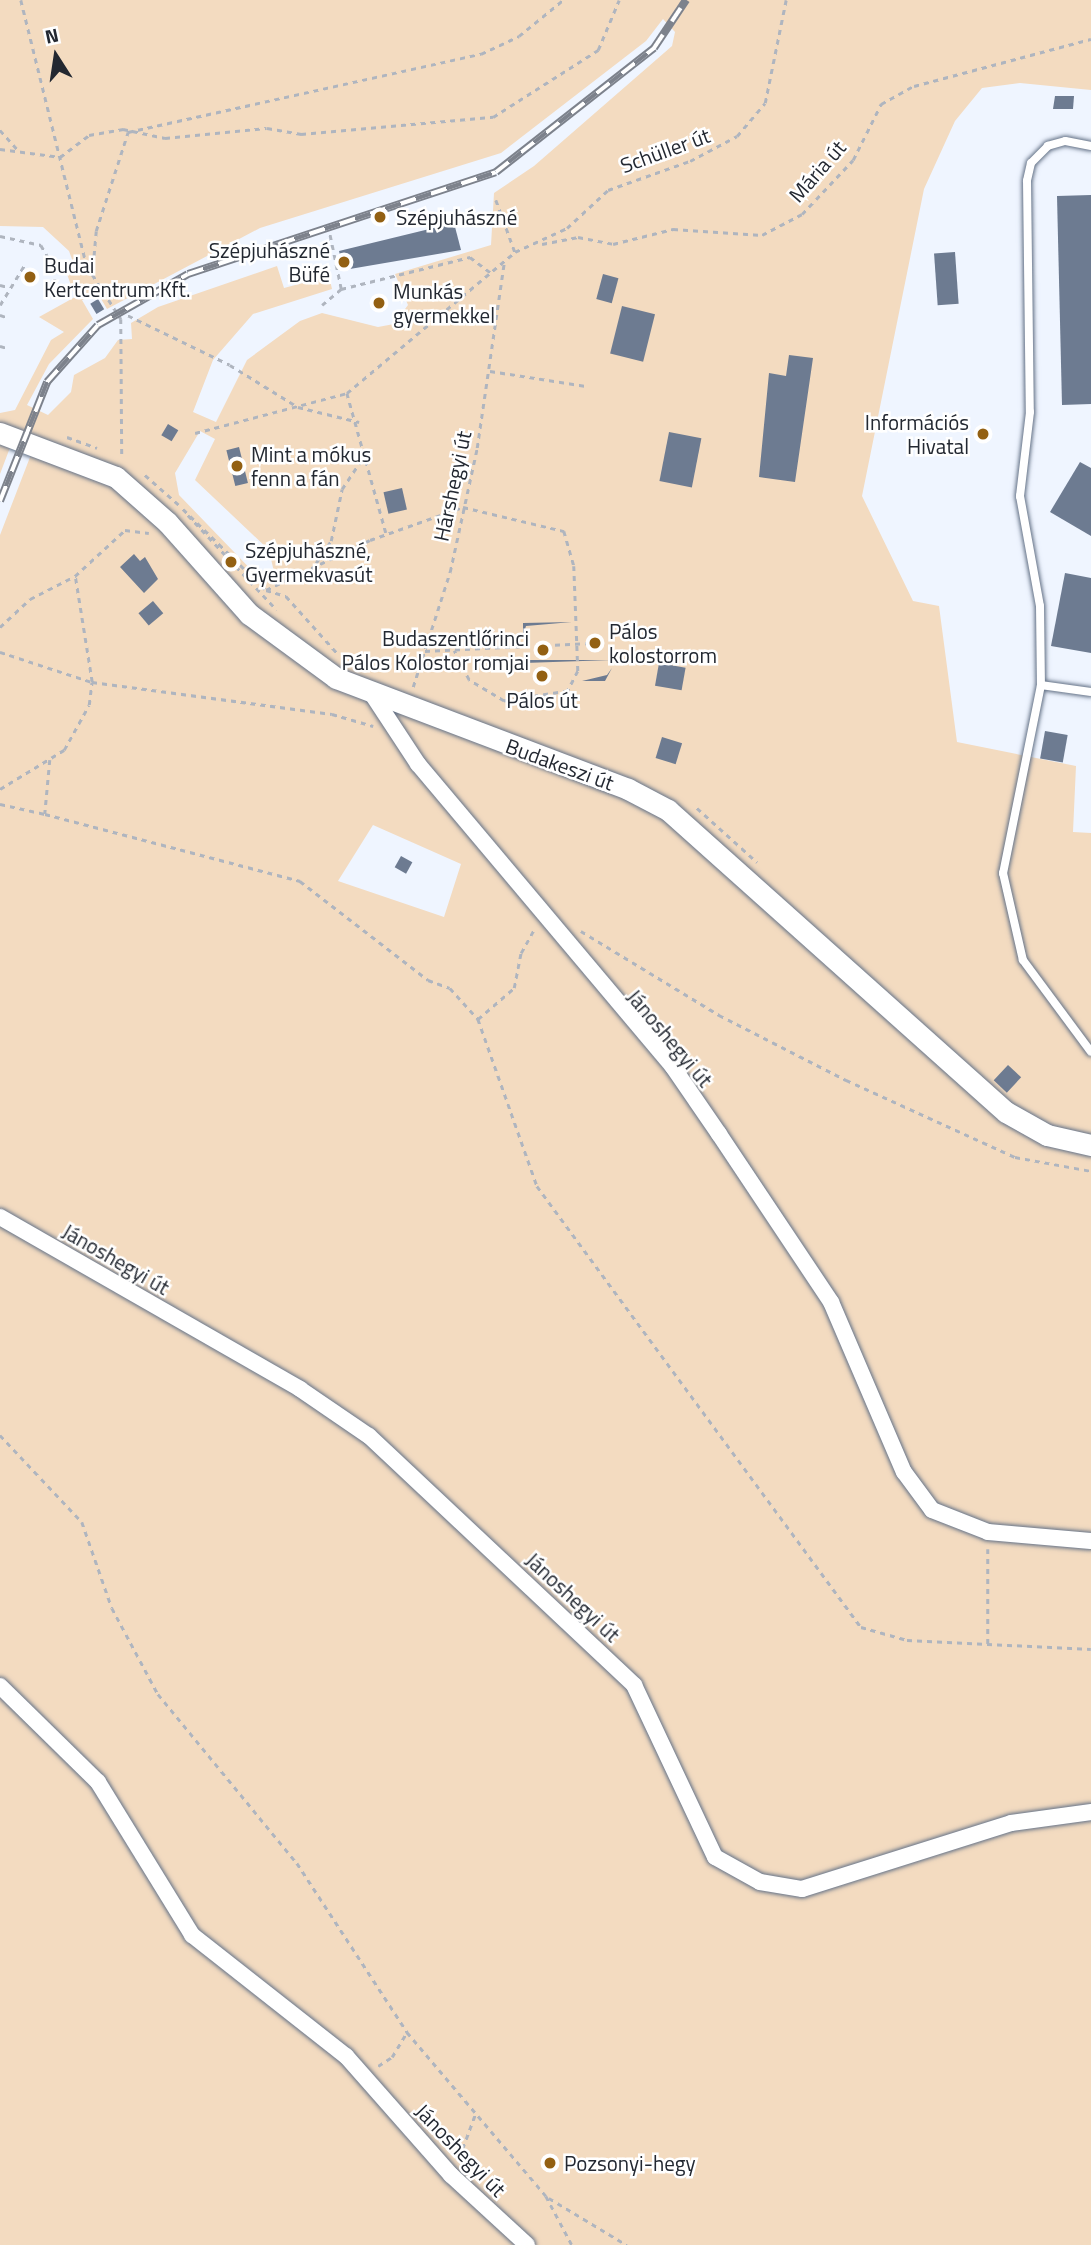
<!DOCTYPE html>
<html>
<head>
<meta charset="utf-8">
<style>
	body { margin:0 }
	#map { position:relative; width:1091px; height:2245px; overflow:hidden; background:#eff5ff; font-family:"Titillium Web",sans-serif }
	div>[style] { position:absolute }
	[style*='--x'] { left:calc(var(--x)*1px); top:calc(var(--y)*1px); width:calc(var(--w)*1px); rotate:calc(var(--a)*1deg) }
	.green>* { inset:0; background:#f3dbc0 }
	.building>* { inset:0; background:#6d7b91; transform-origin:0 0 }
	.path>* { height:2.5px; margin-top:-1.25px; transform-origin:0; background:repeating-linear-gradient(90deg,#afb5bf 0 5px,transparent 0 10px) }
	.roads { filter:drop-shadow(0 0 2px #647287) drop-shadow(0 0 2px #647287) }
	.service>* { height:8px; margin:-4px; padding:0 4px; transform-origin:4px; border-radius:4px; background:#fff }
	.minor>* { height:16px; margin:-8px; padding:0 8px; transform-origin:8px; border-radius:8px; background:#fff }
	.secondary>* { height:21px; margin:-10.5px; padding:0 10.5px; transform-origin:10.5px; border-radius:10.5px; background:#fff }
	.rail>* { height:8px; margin-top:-4px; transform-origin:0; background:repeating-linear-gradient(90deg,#fff 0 16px,#7d828c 0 32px); box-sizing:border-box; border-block:2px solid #7d828c }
	.dots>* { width:19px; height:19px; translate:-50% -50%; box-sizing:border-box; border:4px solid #fff; border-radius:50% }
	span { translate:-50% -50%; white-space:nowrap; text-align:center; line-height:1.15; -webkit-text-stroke:5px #fff; paint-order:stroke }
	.street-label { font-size:21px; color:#232831 }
	.poi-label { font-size:21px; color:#232831 }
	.left { translate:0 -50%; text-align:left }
	.right { translate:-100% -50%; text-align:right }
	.north { position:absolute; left:21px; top:21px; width:70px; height:70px; -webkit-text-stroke:5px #fff; paint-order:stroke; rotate:348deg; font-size:19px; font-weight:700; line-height:28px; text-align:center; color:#232831 }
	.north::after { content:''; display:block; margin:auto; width:24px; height:32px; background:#232831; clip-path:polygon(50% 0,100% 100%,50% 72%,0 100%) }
</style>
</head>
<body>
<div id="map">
	<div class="green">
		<div style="clip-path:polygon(evenodd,0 0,1091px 0,1091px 90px,1020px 83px,982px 88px,955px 121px,924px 189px,862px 496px,913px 601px,939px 606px,957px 742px,1076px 766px,1073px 832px,1091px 833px,1091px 2245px,0 2245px,0 535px,32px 452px,11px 445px,0 474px,0 413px,15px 410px,51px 340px,64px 332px,39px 317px,75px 297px,67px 274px,76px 270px,69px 251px,43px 227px,0 226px,0 0,663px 19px,675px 32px,672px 46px,534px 166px,494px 193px,491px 245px,395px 274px,408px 305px,394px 324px,378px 327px,322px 313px,300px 321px,247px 360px,216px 422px,193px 412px,213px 360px,253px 314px,332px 289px,329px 276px,284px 288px,277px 266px,158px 307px,131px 323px,132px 339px,118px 340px,105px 358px,74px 375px,71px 392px,48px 415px,27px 405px,49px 364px,93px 319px,82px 300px,97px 292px,107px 309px,260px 228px,501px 153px,646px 41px,663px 19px,0 0,200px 431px,215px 439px,195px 480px,269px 550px,274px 572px,262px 581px,179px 495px,175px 473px,200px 431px,0 0,373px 825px,461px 864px,444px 917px,338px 881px,373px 825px)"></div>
	</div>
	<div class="building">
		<div style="clip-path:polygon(1055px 96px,1074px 96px,1073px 109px,1053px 109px)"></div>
		<div style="clip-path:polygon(1091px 195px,1091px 404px,1062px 405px,1057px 196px)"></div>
		<div style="clip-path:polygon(454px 223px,461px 250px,344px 270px,339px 251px)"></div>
		<div style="left:955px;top:252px;width:52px;height:21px;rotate:86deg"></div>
		<div style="left:603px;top:274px;width:16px;height:26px;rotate:15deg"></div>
		<div style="left:98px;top:299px;width:12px;height:9px;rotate:59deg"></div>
		<div style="left:622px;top:306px;width:34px;height:49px;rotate:14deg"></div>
		<div style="clip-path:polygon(789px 355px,813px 358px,795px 482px,759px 477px,769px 373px,786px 376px)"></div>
		<div style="left:168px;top:424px;width:12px;height:13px;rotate:31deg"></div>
		<div style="left:669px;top:432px;width:33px;height:50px;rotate:11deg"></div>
		<div style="left:239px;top:447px;width:37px;height:13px;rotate:76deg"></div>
		<div style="clip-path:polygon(1080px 462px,1091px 468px,1091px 536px,1050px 512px)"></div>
		<div style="left:402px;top:488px;width:22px;height:19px;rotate:77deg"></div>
		<div style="clip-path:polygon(134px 554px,140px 561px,145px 557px,158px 579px,144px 593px,120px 567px)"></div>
		<div style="clip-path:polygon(1065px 573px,1091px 578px,1091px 653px,1051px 646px)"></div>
		<div style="left:153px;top:601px;width:16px;height:19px;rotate:50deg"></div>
		<div style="clip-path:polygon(572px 622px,526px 626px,523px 636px,523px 623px)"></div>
		<div style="clip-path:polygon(524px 654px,527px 660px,612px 660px,524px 663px)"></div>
		<div style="left:659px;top:663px;width:27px;height:23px;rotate:10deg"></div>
		<div style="clip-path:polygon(612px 668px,605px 681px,582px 681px,607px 675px)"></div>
		<div style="left:1045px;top:731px;width:23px;height:28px;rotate:10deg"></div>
		<div style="left:662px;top:737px;width:21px;height:22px;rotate:17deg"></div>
		<div style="left:401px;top:856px;width:13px;height:13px;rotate:29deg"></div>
		<div style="left:1008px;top:1065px;width:18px;height:21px;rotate:43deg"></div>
	</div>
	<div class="path">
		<div style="--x:21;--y:0;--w:274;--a:76.1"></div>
		<div style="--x:87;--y:266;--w:63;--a:57.3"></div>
		<div style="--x:121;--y:319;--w:139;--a:89.6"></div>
		<div style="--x:0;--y:130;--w:28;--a:48"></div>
		<div style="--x:0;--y:149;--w:61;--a:7.6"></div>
		<div style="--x:60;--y:157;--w:36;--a:-37"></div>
		<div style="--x:89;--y:135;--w:35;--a:-10"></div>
		<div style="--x:123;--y:129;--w:43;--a:12.1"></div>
		<div style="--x:165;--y:138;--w:102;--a:-5.6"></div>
		<div style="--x:267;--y:128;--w:35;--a:10"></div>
		<div style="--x:301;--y:134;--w:193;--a:-5.1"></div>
		<div style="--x:493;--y:117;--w:125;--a:-32.5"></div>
		<div style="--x:598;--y:50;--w:54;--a:-67.2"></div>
		<div style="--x:496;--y:200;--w:55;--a:69.9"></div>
		<div style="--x:0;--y:236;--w:42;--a:12.4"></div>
		<div style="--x:41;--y:245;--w:28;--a:60"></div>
		<div style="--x:55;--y:269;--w:20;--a:90"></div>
		<div style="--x:542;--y:244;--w:37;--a:-11"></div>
		<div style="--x:578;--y:237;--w:36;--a:11"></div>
		<div style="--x:613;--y:244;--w:62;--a:-14"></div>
		<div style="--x:673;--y:229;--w:89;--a:3.9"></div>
		<div style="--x:762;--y:235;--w:45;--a:-27.7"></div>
		<div style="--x:802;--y:214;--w:74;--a:-46.6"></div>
		<div style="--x:853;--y:160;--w:63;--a:-63.4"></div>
		<div style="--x:881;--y:104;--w:38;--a:-29"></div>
		<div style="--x:914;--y:86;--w:183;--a:-14.9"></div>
		<div style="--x:92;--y:276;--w:45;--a:-84.9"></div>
		<div style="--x:96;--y:231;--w:104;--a:-72.1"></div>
		<div style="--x:128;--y:132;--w:362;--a:-12.5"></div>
		<div style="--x:481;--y:54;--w:42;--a:-25.3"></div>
		<div style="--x:519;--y:36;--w:57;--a:-39.3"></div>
		<div style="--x:0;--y:285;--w:8;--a:14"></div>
		<div style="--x:341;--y:289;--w:133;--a:-13.9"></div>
		<div style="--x:470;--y:257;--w:26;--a:37"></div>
		<div style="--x:0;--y:305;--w:48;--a:-58.6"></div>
		<div style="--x:322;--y:305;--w:25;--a:-40"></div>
		<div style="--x:341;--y:289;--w:59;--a:-101.7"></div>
		<div style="--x:119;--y:311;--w:123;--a:25.9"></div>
		<div style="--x:230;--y:365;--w:80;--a:31.7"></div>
		<div style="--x:298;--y:407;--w:63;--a:13.8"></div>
		<div style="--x:0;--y:315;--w:6;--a:18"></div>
		<div style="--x:0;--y:346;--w:7;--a:16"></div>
		<div style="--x:490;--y:371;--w:97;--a:8.9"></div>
		<div style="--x:347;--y:393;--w:145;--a:74.4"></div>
		<div style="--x:195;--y:433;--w:157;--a:-14.7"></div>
		<div style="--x:347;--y:393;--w:219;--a:-40"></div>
		<div style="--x:515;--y:252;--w:57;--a:-24.8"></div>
		<div style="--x:567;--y:228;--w:56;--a:-42.8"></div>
		<div style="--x:608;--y:190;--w:87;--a:-19.5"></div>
		<div style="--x:690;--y:161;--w:53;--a:-28"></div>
		<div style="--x:737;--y:136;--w:43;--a:-49.7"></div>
		<div style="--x:765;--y:103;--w:105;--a:-78.5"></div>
		<div style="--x:67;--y:437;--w:32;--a:20"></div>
		<div style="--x:145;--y:475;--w:45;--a:41.4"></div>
		<div style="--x:183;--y:509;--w:116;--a:44.3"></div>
		<div style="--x:266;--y:590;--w:115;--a:-25.7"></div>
		<div style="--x:370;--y:540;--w:99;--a:-19.5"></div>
		<div style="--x:463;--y:507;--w:104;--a:13.4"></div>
		<div style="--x:564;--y:531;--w:36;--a:74"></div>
		<div style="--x:574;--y:566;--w:105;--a:87.8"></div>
		<div style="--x:578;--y:671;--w:22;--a:117"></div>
		<div style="--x:568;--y:691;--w:65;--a:171.1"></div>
		<div style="--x:504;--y:701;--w:41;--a:-149"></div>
		<div style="--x:469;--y:680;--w:33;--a:-117"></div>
		<div style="--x:188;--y:515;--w:130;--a:46.9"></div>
		<div style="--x:316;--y:563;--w:27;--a:-56"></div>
		<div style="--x:331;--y:541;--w:53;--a:-78.1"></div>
		<div style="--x:342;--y:489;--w:43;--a:-56.3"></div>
		<div style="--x:266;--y:590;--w:21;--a:17"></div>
		<div style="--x:286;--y:596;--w:78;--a:48.1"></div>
		<div style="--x:0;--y:627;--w:41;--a:-43"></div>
		<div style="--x:30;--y:599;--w:51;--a:-27.1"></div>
		<div style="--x:75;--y:576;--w:68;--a:-42.6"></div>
		<div style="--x:125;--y:530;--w:24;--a:7"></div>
		<div style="--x:425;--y:651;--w:166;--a:-2.8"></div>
		<div style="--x:0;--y:652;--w:97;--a:18.1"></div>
		<div style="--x:92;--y:682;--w:242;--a:7.6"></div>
		<div style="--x:332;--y:714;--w:43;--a:16.3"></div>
		<div style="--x:413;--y:687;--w:121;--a:-72.2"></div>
		<div style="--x:450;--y:572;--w:127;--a:-77.7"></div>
		<div style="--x:477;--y:448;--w:187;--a:-81.7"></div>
		<div style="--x:50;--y:760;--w:54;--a:95.3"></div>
		<div style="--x:45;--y:814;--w:264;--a:14.7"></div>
		<div style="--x:300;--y:881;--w:162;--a:37.7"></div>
		<div style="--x:428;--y:980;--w:23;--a:20"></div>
		<div style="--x:450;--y:988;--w:42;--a:47.9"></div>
		<div style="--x:478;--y:1019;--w:177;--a:70.5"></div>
		<div style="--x:537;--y:1186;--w:547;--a:53.7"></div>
		<div style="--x:861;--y:1627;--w:48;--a:15.8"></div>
		<div style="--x:907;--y:1640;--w:184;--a:2.8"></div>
		<div style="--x:0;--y:789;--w:75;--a:-31.4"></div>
		<div style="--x:64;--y:750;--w:51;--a:-60.9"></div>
		<div style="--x:89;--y:705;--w:23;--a:-83"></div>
		<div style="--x:92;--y:682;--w:107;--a:-99.1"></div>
		<div style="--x:0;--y:804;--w:46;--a:12.5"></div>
		<div style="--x:697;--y:808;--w:81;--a:42"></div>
		<div style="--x:581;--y:931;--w:162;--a:31.3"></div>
		<div style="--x:719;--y:1015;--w:143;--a:27.1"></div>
		<div style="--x:846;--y:1080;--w:186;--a:24.5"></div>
		<div style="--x:1015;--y:1157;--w:77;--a:10.4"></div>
		<div style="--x:478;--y:1019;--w:48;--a:-40.7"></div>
		<div style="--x:514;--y:988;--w:36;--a:-79"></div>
		<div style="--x:521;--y:953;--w:26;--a:-61"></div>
		<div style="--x:0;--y:1435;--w:120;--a:46.7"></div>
		<div style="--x:82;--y:1522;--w:91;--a:70.8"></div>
		<div style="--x:112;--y:1608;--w:98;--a:61.9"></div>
		<div style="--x:158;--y:1694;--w:219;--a:50.6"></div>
		<div style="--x:297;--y:1863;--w:202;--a:56.9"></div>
		<div style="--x:407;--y:2032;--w:215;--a:49.7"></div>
		<div style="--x:546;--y:2196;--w:55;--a:62"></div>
		<div style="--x:988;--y:1549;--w:97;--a:90"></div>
		<div style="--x:378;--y:2066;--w:17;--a:-33"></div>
		<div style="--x:392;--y:2057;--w:29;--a:-59"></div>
		<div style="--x:459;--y:2158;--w:49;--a:-69.7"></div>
		<div style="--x:549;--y:2198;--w:91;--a:31.1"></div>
	</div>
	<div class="roads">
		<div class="service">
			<div style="--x:1091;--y:146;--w:26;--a:-169"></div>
			<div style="--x:1065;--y:141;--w:18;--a:164"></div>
			<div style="--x:1048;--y:146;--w:24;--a:135"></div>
			<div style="--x:1031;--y:163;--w:18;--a:103"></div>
			<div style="--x:1027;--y:181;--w:231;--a:89.3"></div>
			<div style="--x:1030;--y:412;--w:85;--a:96.8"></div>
			<div style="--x:1020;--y:496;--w:112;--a:79.7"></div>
			<div style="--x:1040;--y:606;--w:79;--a:89.3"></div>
			<div style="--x:1041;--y:685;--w:192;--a:101.4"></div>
			<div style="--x:1003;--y:873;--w:89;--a:77.1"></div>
			<div style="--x:1023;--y:960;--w:114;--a:53.5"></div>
			<div style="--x:1041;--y:685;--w:50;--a:8"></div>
		</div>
		<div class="minor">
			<div style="--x:374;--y:697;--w:80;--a:56.7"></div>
			<div style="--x:418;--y:764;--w:396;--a:49.9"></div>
			<div style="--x:673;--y:1067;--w:81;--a:55.5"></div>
			<div style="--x:719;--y:1134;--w:202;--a:56.3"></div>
			<div style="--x:831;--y:1302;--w:185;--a:66.8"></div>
			<div style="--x:904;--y:1472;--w:47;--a:53.6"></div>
			<div style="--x:932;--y:1510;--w:60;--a:21.4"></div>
			<div style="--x:988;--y:1532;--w:103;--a:5"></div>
			<div style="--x:0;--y:1217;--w:346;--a:29.8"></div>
			<div style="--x:300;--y:1389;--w:83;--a:34.3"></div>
			<div style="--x:369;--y:1436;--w:364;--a:43.2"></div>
			<div style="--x:634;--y:1685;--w:190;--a:64.8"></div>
			<div style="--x:715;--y:1857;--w:51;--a:29.1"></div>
			<div style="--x:760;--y:1882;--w:43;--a:9.5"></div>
			<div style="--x:802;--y:1889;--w:219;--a:-17.5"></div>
			<div style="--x:1011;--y:1823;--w:81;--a:-7.8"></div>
			<div style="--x:0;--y:1686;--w:137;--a:44.4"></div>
			<div style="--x:98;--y:1782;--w:180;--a:58.4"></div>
			<div style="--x:192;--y:1935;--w:196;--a:38.2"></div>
			<div style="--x:346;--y:2056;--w:159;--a:48.6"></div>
			<div style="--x:451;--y:2175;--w:103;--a:42.6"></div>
		</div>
		<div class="secondary">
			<div style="--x:0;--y:433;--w:124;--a:20.8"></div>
			<div style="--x:116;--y:477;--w:69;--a:41.5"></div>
			<div style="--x:168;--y:523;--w:122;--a:48.3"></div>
			<div style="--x:249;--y:614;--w:108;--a:36.3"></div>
			<div style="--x:336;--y:678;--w:312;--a:20.8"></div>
			<div style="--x:628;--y:789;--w:45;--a:27.7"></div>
			<div style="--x:668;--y:810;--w:453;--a:41.8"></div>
			<div style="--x:1006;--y:1112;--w:47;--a:29.3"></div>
			<div style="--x:1047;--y:1135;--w:45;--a:12.8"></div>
		</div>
	</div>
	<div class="rail">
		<div style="--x:0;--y:501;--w:128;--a:-68.4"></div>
		<div style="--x:47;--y:382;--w:76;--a:-48.2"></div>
		<div style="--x:98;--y:325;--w:103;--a:-29.5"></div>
		<div style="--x:188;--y:274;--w:324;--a:-18.3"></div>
		<div style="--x:496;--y:172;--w:201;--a:-38.1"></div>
		<div style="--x:654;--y:48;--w:58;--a:-56.3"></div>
	</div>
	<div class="dots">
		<div style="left:380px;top:217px;background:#936012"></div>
		<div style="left:344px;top:262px;background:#936012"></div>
		<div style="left:30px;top:277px;background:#936012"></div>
		<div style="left:379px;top:303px;background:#936012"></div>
		<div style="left:983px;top:434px;background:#936012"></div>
		<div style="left:237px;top:466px;background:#936012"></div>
		<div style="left:231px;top:562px;background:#936012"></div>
		<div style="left:595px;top:643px;background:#936012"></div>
		<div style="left:543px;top:650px;background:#936012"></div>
		<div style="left:542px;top:676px;background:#936012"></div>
		<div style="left:550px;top:2163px;background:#936012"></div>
	</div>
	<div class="street-label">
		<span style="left:665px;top:150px;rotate:-20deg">Schüller út</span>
		<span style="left:817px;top:171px;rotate:-49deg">Mária út</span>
		<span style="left:452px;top:486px;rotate:-78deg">Hárshegyi út</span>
		<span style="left:560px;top:764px;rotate:20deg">Budakeszi út</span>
		<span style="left:670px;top:1038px;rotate:50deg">Jánoshegyi út</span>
		<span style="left:116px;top:1259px;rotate:30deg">Jánoshegyi út</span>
		<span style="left:573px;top:1597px;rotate:43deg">Jánoshegyi út</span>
		<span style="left:461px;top:2150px;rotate:46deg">Jánoshegyi út</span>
	</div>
	<div class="poi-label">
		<span class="left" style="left:396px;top:217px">Szépjuhászné</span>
		<span class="right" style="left:330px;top:262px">Szépjuhászné<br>Büfé</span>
		<span class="left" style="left:44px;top:277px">Budai<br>Kertcentrum Kft.</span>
		<span class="left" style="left:393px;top:303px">Munkás<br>gyermekkel</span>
		<span class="right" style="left:969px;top:434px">Információs<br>Hivatal</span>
		<span class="left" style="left:251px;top:466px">Mint a mókus<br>fenn a fán</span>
		<span class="left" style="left:245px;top:562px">Szépjuhászné,<br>Gyermekvasút</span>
		<span class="left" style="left:609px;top:643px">Pálos<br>kolostorrom</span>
		<span class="right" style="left:529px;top:650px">Budaszentlőrinci<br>Pálos Kolostor romjai</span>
		<span style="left:542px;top:700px">Pálos út</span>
		<span class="left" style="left:564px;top:2163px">Pozsonyi-hegy</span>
	</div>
	<div class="north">N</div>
</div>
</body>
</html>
